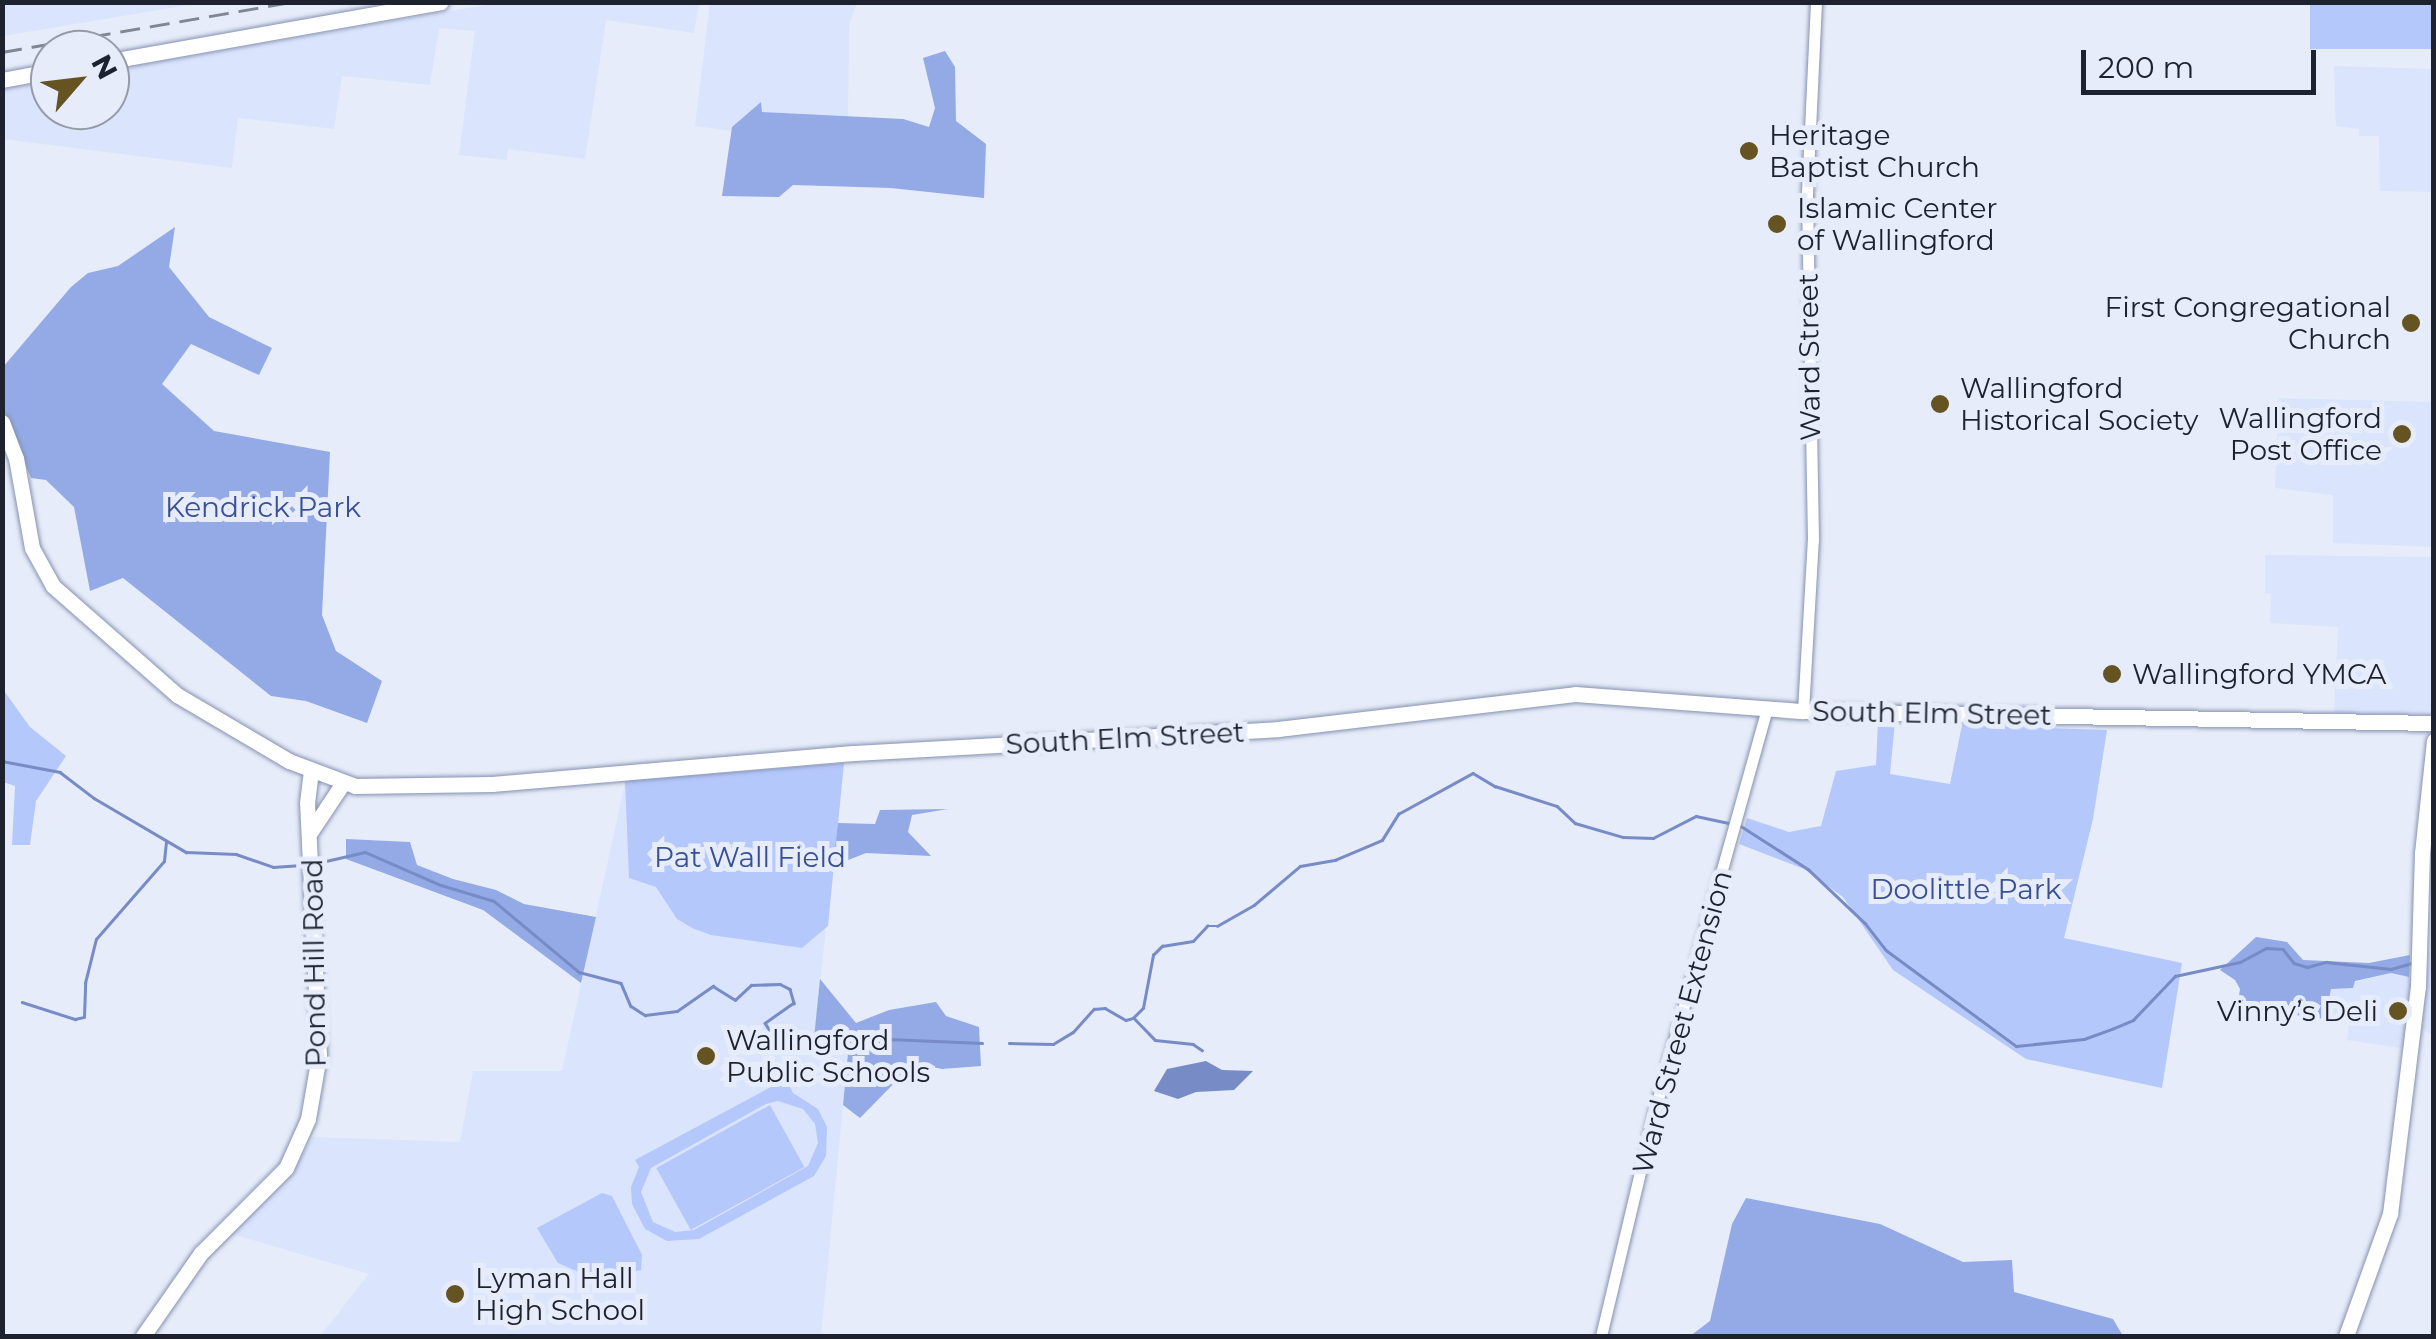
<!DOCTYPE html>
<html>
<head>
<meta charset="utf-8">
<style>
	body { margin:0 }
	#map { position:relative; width:2436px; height:1339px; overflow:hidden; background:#e6ecf9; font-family:Montserrat,sans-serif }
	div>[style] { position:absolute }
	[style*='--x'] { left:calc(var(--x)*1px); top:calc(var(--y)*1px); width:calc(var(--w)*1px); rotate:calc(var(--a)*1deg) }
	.built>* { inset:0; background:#dbe4fd }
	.green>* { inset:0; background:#b5c8fb; transform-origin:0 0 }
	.forest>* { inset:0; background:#93aae6 }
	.water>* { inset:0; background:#778cc6 }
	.stream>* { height:2.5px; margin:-1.25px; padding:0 1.25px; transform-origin:1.25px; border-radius:1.25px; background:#778cc6 }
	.roads { filter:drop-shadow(0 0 2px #8591b1) drop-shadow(0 0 2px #8591b1) }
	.minor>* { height:11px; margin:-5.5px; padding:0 5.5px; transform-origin:5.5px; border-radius:5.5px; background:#fff }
	.major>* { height:15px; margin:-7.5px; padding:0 7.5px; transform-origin:7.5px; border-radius:7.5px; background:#fff }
	.rail>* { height:2.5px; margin-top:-1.25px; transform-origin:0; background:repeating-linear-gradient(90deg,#818693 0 20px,transparent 0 30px) }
	.dots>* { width:28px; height:28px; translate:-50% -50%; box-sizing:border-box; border:5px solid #e6ecf9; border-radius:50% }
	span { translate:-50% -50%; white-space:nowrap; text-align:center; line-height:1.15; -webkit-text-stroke:10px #e6ecf9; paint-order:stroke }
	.poi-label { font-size:28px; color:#1d222e }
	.left { translate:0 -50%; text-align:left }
	.right { translate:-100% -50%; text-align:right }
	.street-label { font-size:28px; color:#1d222e }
	.park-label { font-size:28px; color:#394f97 }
	.frame { position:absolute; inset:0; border:5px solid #1d222e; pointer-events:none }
	.north { position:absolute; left:30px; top:30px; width:100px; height:100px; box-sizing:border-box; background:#e6ecf9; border:2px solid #969ba8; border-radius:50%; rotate:62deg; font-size:28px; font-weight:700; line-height:40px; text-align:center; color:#1d222e }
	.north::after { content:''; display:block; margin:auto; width:35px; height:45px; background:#655321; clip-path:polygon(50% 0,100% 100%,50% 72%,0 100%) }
	.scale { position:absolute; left:2081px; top:50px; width:235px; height:45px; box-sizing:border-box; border:5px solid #1d222e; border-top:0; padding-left:12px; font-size:30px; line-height:35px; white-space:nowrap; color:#1d222e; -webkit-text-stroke:8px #e6ecf9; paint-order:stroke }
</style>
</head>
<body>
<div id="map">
	<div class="built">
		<div style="clip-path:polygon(3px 2px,200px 2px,200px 3px,3px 36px)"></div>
		<div style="clip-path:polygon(497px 3px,699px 3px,694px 33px,606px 20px,585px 159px,508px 149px,507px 160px,459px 155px,475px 31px,439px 28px,430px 85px,342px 76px,334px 129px,238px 118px,232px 168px,3px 139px,3px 88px,50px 80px,50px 110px,110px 110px,110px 70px)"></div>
		<div style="clip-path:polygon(710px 3px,857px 3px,849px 24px,848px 117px,761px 112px,761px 104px,732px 131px,695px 126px)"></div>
		<div style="clip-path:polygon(2334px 66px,2433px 69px,2433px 192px,2380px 191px,2379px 136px,2359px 136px,2359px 129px,2336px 126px)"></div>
		<div style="clip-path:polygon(2279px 398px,2433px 402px,2433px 547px,2333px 543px,2333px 495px,2275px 488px)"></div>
		<div style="clip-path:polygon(2265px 555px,2433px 557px,2431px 714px,2334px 715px,2338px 627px,2270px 623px,2271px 594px,2265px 593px)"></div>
		<div style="clip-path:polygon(844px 763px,814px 1037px,849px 1042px,821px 1336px,320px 1336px,369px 1274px,232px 1234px,289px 1179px,313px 1137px,460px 1142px,473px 1071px,562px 1071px,625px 783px)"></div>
		<div style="clip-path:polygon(2429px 953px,2433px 953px,2433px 1036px,2422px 1029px,2401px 1048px,2347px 1040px,2349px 1024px,2325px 1019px,2330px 989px,2391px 973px,2409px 977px,2428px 972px)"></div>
	</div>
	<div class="green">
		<div style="left:2310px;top:3px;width:123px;height:46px"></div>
		<div style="clip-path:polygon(2px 688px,30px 727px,66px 756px,36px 801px,30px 845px,12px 845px,15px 786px,3px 782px)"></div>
		<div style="clip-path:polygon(1878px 722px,1895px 722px,1890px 774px,1950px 784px,1962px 725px,2107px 730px,2093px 819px,2064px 938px,2182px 963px,2162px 1088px,2026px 1059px,1893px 970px,1843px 897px,1804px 869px,1739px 844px,1747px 818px,1789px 832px,1821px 826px,1836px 771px,1876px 765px)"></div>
		<div style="clip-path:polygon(844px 763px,828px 926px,802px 948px,711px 935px,692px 928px,677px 919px,656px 887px,629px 878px,625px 781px)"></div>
		<div style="clip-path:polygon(evenodd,786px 1079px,793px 1093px,818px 1109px,827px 1127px,826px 1156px,814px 1176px,699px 1239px,667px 1241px,645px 1229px,632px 1204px,631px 1187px,639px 1167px,635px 1160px,786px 1079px,778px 1101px,803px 1109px,815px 1124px,818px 1143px,808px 1166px,694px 1230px,675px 1232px,653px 1222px,641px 1192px,651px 1168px,766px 1104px,778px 1101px)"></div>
		<div style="left:770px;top:1105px;width:71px;height:130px;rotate:61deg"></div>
		<div style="clip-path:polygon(602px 1193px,612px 1196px,642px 1255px,641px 1270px,597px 1280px,558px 1263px,537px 1228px)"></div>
	</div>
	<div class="forest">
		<div style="clip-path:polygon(945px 51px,955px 67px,956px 121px,986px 144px,984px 198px,891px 188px,793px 185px,779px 197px,722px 196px,732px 127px,761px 102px,762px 112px,903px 119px,929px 127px,935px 108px,923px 58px)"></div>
		<div style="clip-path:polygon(175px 227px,169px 267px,209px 317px,272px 348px,259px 375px,191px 344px,162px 384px,214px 431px,330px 452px,322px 615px,336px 651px,382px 681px,367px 723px,306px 701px,271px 696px,123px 578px,90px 591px,74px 507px,46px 480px,31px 478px,3px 410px,3px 367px,71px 287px,88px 273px,118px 266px)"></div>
		<div style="clip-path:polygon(948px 809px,912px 815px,908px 832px,931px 856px,866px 853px,833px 866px,838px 823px,875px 824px,880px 810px)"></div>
		<div style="clip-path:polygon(346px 839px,410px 842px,417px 865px,453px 879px,496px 890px,524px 904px,596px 917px,581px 983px,483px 910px,346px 859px)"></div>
		<div style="clip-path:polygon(2256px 937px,2287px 942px,2303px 960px,2369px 963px,2410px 955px,2409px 977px,2391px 973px,2355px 981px,2353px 988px,2331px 989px,2325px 1019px,2265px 1011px,2261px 1023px,2254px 1022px,2238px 1002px,2240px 989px,2235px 980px,2220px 970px)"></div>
		<div style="clip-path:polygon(820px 979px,856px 1023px,889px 1010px,936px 1002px,946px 1016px,979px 1027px,981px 1066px,942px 1069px,914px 1063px,860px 1118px,843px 1105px,849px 1043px,814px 1038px)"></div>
		<div style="clip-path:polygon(1746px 1198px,1880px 1224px,1963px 1262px,2012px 1260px,2014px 1292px,2113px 1319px,2123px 1336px,1690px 1336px,1710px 1321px,1732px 1224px)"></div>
	</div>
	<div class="water">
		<div style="clip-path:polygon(1206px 1061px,1222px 1070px,1253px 1071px,1234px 1090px,1196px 1092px,1178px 1099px,1154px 1091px,1167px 1069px)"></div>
	</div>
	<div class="stream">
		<div style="--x:2;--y:761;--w:59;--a:10.7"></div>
		<div style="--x:60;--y:772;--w:43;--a:37.4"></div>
		<div style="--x:94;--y:798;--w:107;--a:30.4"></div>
		<div style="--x:186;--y:852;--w:50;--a:2.3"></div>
		<div style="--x:236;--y:854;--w:39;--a:19"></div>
		<div style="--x:273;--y:867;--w:32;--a:-4"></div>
		<div style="--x:1741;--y:826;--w:80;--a:32.7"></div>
		<div style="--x:1808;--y:869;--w:79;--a:43.5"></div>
		<div style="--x:1865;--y:923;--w:34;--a:52"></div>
		<div style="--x:1886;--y:950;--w:162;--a:36.4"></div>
		<div style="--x:2016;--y:1046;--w:68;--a:-5.9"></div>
		<div style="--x:2084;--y:1039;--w:30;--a:-20"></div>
		<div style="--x:2112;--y:1029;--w:23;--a:-23"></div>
		<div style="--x:2133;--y:1020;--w:61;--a:-46.3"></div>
		<div style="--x:2175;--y:976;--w:66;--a:-12.2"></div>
		<div style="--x:2240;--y:962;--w:30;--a:-28"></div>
		<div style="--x:2266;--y:948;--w:17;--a:3"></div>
		<div style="--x:2283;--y:949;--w:18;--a:52"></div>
		<div style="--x:2294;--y:963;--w:14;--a:17"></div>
		<div style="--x:2307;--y:967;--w:20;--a:-15"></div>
		<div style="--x:2326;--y:962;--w:65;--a:6.1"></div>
		<div style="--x:2391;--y:969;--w:22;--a:-16"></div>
		<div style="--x:317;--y:863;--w:49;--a:-12.9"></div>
		<div style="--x:365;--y:852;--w:83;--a:23.5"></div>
		<div style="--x:441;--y:885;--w:55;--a:16.8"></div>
		<div style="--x:494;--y:901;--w:111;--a:39.9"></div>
		<div style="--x:579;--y:972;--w:43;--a:14.7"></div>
		<div style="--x:621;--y:983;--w:25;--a:67"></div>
		<div style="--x:631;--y:1006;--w:17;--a:33"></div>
		<div style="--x:645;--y:1015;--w:32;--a:-7"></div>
		<div style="--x:677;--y:1011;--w:44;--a:-34.8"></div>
		<div style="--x:713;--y:986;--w:26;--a:32"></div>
		<div style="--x:735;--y:1000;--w:22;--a:-43"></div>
		<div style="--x:751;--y:985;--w:29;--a:-2"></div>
		<div style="--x:780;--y:984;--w:11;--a:27"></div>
		<div style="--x:790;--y:989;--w:15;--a:74"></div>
		<div style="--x:794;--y:1003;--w:35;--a:145"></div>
		<div style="--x:765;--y:1023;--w:17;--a:57"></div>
		<div style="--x:774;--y:1037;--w:26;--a:-11"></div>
		<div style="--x:800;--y:1032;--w:67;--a:11.1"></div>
		<div style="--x:866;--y:1045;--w:24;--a:-15"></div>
		<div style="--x:889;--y:1039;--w:93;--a:2.5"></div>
		<div style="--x:22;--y:1002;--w:56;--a:17.8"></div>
		<div style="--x:75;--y:1019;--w:9;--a:-13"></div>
		<div style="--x:84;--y:1017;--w:34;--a:-88"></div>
		<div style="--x:85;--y:983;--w:45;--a:-76"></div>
		<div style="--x:96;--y:939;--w:103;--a:-48.9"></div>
		<div style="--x:164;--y:861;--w:20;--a:-84"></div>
		<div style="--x:1135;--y:1019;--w:29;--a:46"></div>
		<div style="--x:1155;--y:1040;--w:38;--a:6"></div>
		<div style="--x:1193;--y:1044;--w:11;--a:34"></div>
		<div style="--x:1009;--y:1043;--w:44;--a:1.3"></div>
		<div style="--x:1053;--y:1044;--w:23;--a:-31"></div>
		<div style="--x:1073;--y:1032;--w:31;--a:-48"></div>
		<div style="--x:1094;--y:1009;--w:11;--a:-5"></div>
		<div style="--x:1105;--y:1008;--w:24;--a:30"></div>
		<div style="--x:1126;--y:1020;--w:7;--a:-16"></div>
		<div style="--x:1133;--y:1018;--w:14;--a:-45"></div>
		<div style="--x:1143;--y:1008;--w:54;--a:-79.3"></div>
		<div style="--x:1153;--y:955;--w:13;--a:-45"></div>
		<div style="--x:1162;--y:946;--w:31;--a:-9"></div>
		<div style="--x:1193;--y:941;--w:21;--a:-47"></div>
		<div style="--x:1207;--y:926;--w:10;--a:0"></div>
		<div style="--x:1217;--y:926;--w:43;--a:-29.6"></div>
		<div style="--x:1254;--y:905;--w:60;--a:-40.3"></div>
		<div style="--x:1300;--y:866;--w:36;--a:-10"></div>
		<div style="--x:1335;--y:860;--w:51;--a:-23.1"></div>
		<div style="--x:1382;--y:840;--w:31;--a:-58"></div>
		<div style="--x:1398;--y:814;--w:85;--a:-28.7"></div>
		<div style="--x:1473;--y:773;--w:26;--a:31"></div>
		<div style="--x:1495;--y:786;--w:65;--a:17.9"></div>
		<div style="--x:1557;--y:806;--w:25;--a:43"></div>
		<div style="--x:1575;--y:823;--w:50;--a:16.3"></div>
		<div style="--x:1623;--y:837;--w:30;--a:2"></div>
		<div style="--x:1653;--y:838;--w:48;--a:-27.1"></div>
		<div style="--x:1696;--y:816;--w:33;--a:12"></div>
	</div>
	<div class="roads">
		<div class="minor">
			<div style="--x:1803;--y:711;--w:171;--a:-86.7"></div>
			<div style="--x:1813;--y:540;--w:347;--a:-91"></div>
			<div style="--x:1807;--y:193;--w:191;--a:-87.3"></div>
			<div style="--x:1601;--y:1336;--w:229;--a:-76.6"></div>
			<div style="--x:1654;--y:1113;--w:420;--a:-74.4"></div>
		</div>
		<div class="major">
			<div style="--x:110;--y:61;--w:336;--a:-10.1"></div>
			<div style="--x:2;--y:80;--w:49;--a:-10.6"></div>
			<div style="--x:2;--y:422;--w:39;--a:69"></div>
			<div style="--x:16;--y:458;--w:91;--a:79.9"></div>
			<div style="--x:32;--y:548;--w:43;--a:61.1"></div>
			<div style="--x:53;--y:586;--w:165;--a:41.3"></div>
			<div style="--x:177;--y:695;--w:130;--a:30.5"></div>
			<div style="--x:289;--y:761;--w:71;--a:20.7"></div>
			<div style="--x:355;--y:786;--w:137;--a:-0.8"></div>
			<div style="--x:492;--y:784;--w:362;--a:-4.9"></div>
			<div style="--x:853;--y:753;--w:426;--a:-3.2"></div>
			<div style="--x:1278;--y:729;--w:299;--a:-6.7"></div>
			<div style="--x:1575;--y:694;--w:229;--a:4.3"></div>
			<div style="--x:1803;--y:711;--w:631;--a:1.09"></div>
			<div style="--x:311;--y:831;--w:58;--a:-56.3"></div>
			<div style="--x:143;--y:1336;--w:101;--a:-55.1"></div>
			<div style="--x:201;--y:1253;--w:120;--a:-45"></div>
			<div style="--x:286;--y:1168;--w:54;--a:-65.8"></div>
			<div style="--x:308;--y:1119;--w:65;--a:-80.2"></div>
			<div style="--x:319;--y:1055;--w:252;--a:-92.7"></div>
			<div style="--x:307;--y:803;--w:32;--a:-83"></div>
			<div style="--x:2346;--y:1336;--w:130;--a:-70.2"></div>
			<div style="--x:2390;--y:1214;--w:229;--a:-83"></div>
			<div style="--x:2418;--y:987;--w:134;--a:-88.3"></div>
			<div style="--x:2422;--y:853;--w:113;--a:-83.9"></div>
		</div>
	</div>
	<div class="rail">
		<div style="--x:2;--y:52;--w:293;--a:-9.8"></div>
	</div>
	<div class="dots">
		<div style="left:1749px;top:151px;background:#655321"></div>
		<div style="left:1777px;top:224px;background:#655321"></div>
		<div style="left:2411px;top:323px;background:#655321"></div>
		<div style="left:1940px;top:404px;background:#655321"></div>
		<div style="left:2402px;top:434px;background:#655321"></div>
		<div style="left:2112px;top:674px;background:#655321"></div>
		<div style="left:2398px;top:1011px;background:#655321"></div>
		<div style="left:706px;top:1056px;background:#655321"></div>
		<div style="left:455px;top:1294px;background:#655321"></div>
	</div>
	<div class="poi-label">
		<span class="left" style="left:1769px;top:151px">Heritage<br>Baptist Church</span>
		<span class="left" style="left:1797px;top:224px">Islamic Center<br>of Wallingford</span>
		<span class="right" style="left:2391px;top:323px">First Congregational<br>Church</span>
		<span class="left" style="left:1960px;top:404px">Wallingford<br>Historical Society</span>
		<span class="right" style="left:2382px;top:434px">Wallingford<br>Post Office</span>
		<span class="left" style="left:2132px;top:674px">Wallingford YMCA</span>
		<span class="right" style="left:2378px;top:1011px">Vinny’s Deli</span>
		<span class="left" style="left:726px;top:1056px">Wallingford<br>Public Schools</span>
		<span class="left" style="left:475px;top:1294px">Lyman Hall<br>High School</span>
	</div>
	<div class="street-label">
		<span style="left:1809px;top:357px;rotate:-91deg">Ward Street</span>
		<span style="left:1932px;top:713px;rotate:1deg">South Elm Street</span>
		<span style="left:1125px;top:738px;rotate:-3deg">South Elm Street</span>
		<span style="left:314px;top:963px;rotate:-91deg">Pond Hill Road</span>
		<span style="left:1682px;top:1022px;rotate:-75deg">Ward Street Extension</span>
	</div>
	<div class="park-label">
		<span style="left:263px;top:507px">Kendrick Park</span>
		<span style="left:750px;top:857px">Pat Wall Field</span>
		<span style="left:1966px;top:889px">Doolittle Park</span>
	</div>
	<div class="frame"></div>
	<div class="north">N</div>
	<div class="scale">200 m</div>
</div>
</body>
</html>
